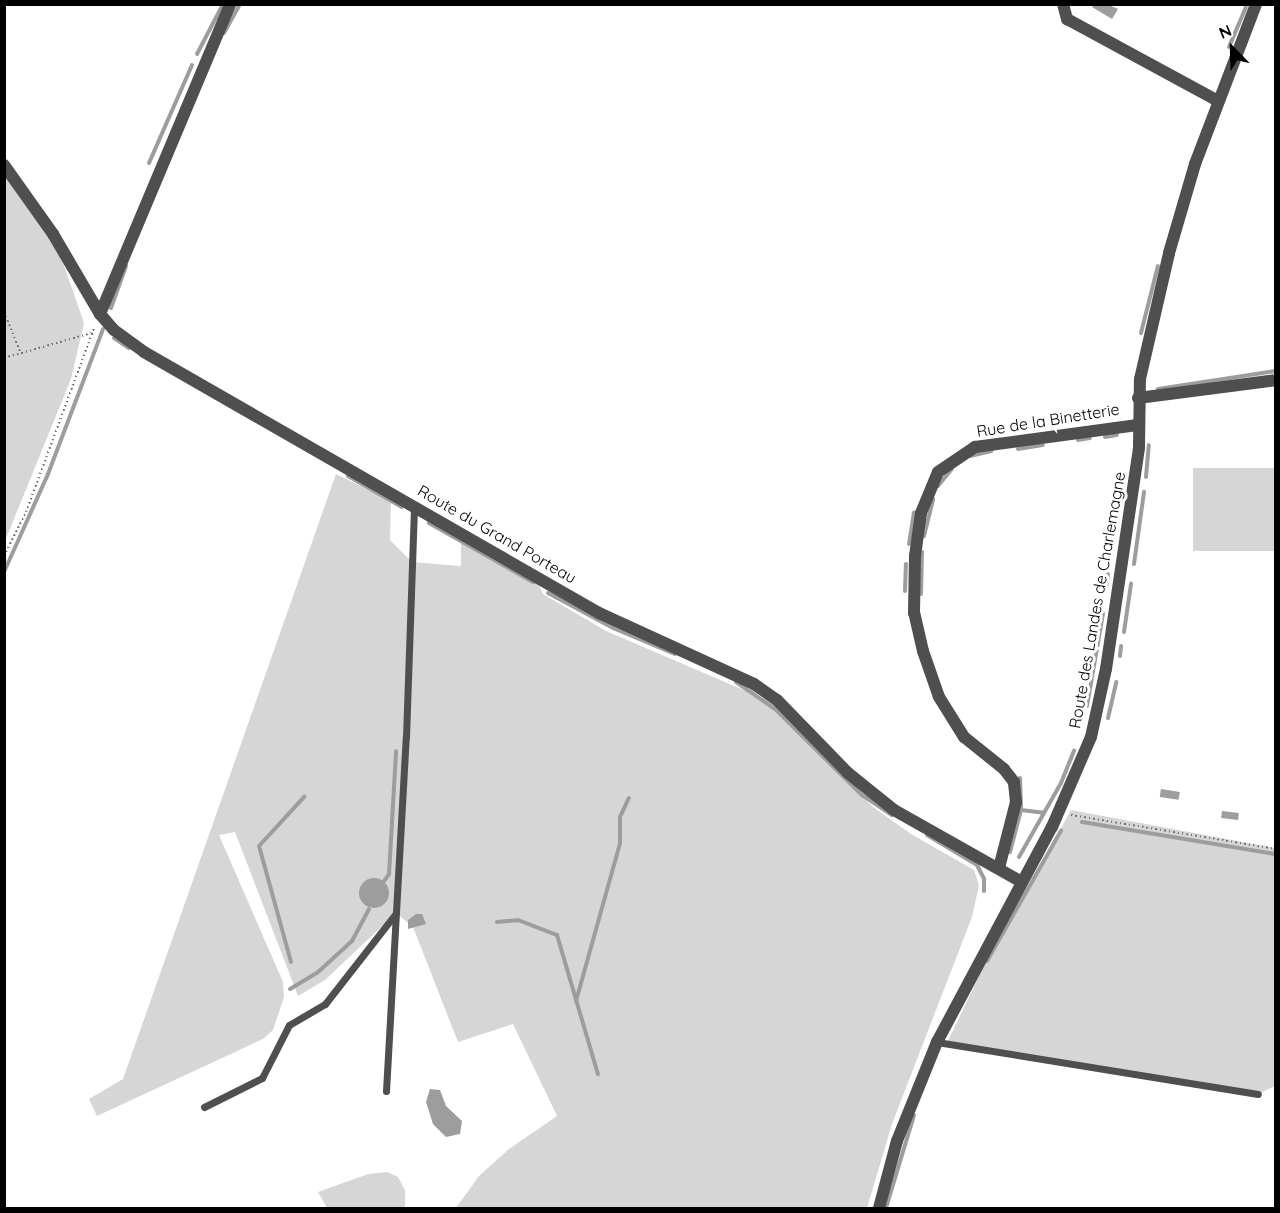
<!DOCTYPE html>
<html>
<head>
<meta charset="utf-8">
<style>
	body { margin:0 }
	#map { position:relative; width:1280px; height:1213px; overflow:hidden; background:#fff; font-family:Quicksand,sans-serif }
	div>[style] { position:absolute }
	[style*='--x'] { left:calc(var(--x)*1px); top:calc(var(--y)*1px); width:calc(var(--w)*1px); rotate:calc(var(--a)*1deg) }
	.green>* { inset:0; background:#d6d6d6; transform-origin:0 0 }
	.water>* { inset:0; background:#9d9d9d; transform-origin:0 0 }
	.round { border-radius:50% }
	.stream>* { height:4px; margin:-2px; padding:0 2px; transform-origin:2px; border-radius:2px; background:#9d9d9d }
	.path>* { height:2px; margin-top:-1px; transform-origin:0; background:repeating-linear-gradient(90deg,#717171 0 1.5px,transparent 0 4.5px) }
	.lane>* { height:7px; margin:-3.5px; padding:0 3.5px; transform-origin:3.5px; border-radius:3.5px; background:#4f4f4f }
	.street>* { height:12px; margin:-6px; padding:0 6px; transform-origin:6px; border-radius:6px; background:#4f4f4f }
	span { translate:-50% -50%; white-space:nowrap; text-align:center; line-height:1.15; -webkit-text-stroke:6px #fff; paint-order:stroke }
	.street-label { font-size:16px; color:#000 }
	.frame { position:absolute; inset:0; border:6px solid #000; pointer-events:none }
	.north { position:absolute; left:1202px; top:18px; width:60px; height:60px; -webkit-text-stroke:4px #fff; paint-order:stroke; rotate:337deg; font-size:16px; font-weight:700; line-height:24px; text-align:center; color:#000 }
	.north::after { content:''; display:block; margin:auto; width:21px; height:27px; background:#000; clip-path:polygon(50% 0,100% 100%,50% 72%,0 100%) }
</style>
</head>
<body>
<div id="map">
	<div class="green">
		<div style="clip-path:polygon(5px 165px,53px 234px,84px 323px,71px 379px,5px 541px)"></div>
		<div style="left:1275px;top:468px;width:83px;height:82px;rotate:90deg"></div>
		<div style="clip-path:polygon(336px 474px,391px 501px,390px 540px,412px 562px,461px 566px,461px 532px,537px 580px,543px 594px,606px 631px,746px 691px,771px 708px,873px 807px,911px 834px,974px 870px,979px 885px,972px 917px,892px 1124px,867px 1208px,456px 1208px,479px 1176px,509px 1149px,557px 1116px,513px 1024px,458px 1042px,413px 927px,396px 913px,325px 980px,298px 996px,235px 832px,219px 835px,283px 982px,284px 997px,273px 1030px,263px 1039px,97px 1116px,89px 1099px,123px 1079px)"></div>
		<div style="clip-path:polygon(1071px 810px,1275px 848px,1275px 1086px,1258px 1094px,947px 1043px,982px 970px)"></div>
		<div style="clip-path:polygon(387px 1172px,398px 1177px,405px 1190px,405px 1208px,327px 1208px,318px 1192px,368px 1174px)"></div>
	</div>
	<div class="water">
		<div style="clip-path:polygon(1093px 5px,1109px 5px,1118px 9px,1112px 19px,1092px 7px)"></div>
		<div style="left:1161px;top:789px;width:19px;height:8px;rotate:9deg"></div>
		<div style="left:1222px;top:811px;width:17px;height:7px;rotate:7deg"></div>
		<div class="round" style="left:359px;top:878px;width:30px;height:30px"></div>
		<div style="clip-path:polygon(416px 914px,422px 914px,426px 924px,408px 929px,408px 920px)"></div>
		<div style="clip-path:polygon(430px 1089px,440px 1090px,446px 1106px,462px 1121px,460px 1134px,446px 1137px,433px 1124px,426px 1102px)"></div>
	</div>
	<div class="stream">
		<div style="--x:224;--y:33;--w:33;--a:-61"></div>
		<div style="--x:1229;--y:47;--w:43;--a:-67"></div>
		<div style="--x:197;--y:54;--w:56;--a:-62.5"></div>
		<div style="--x:149;--y:163;--w:107;--a:-66.3"></div>
		<div style="--x:111;--y:308;--w:45;--a:-70.3"></div>
		<div style="--x:1141;--y:333;--w:69;--a:-75.8"></div>
		<div style="--x:114;--y:338;--w:18;--a:34"></div>
		<div style="--x:1158;--y:389;--w:119;--a:-8.7"></div>
		<div style="--x:1105;--y:437;--w:12;--a:-9"></div>
		<div style="--x:1078;--y:440;--w:12;--a:-9"></div>
		<div style="--x:1018;--y:449;--w:25;--a:-9"></div>
		<div style="--x:970;--y:456;--w:22;--a:-13"></div>
		<div style="--x:348;--y:476;--w:62;--a:29.9"></div>
		<div style="--x:1146;--y:477;--w:32;--a:-85"></div>
		<div style="--x:938;--y:486;--w:22;--a:-51"></div>
		<div style="--x:429;--y:523;--w:120;--a:29.6"></div>
		<div style="--x:924;--y:536;--w:38;--a:-76"></div>
		<div style="--x:909;--y:544;--w:32;--a:-81"></div>
		<div style="--x:1112;--y:545;--w:46;--a:-82.6"></div>
		<div style="--x:1134;--y:564;--w:73;--a:-82.1"></div>
		<div style="--x:4;--y:572;--w:107;--a:-65.8"></div>
		<div style="--x:48;--y:474;--w:155;--a:-69.2"></div>
		<div style="--x:1106;--y:588;--w:14;--a:-82"></div>
		<div style="--x:905;--y:591;--w:27;--a:-88"></div>
		<div style="--x:548;--y:593;--w:74;--a:28.3"></div>
		<div style="--x:613;--y:628;--w:67;--a:22.8"></div>
		<div style="--x:921;--y:594;--w:42;--a:-88.6"></div>
		<div style="--x:1124;--y:632;--w:49;--a:-81.7"></div>
		<div style="--x:1120;--y:656;--w:10;--a:-84"></div>
		<div style="--x:736;--y:682;--w:47;--a:34.7"></div>
		<div style="--x:775;--y:709;--w:122;--a:44.7"></div>
		<div style="--x:862;--y:795;--w:36;--a:34"></div>
		<div style="--x:1087;--y:706;--w:94;--a:-80.2"></div>
		<div style="--x:1108;--y:718;--w:37;--a:-77"></div>
		<div style="--x:1020;--y:778;--w:32;--a:88"></div>
		<div style="--x:1021;--y:810;--w:23;--a:7"></div>
		<div style="--x:1082;--y:822;--w:197;--a:9.4"></div>
		<div style="--x:927;--y:835;--w:58;--a:31"></div>
		<div style="--x:977;--y:865;--w:16;--a:63"></div>
		<div style="--x:984;--y:879;--w:12;--a:90"></div>
		<div style="--x:1010;--y:852;--w:43;--a:-75.3"></div>
		<div style="--x:1019;--y:857;--w:85;--a:-60.4"></div>
		<div style="--x:1061;--y:783;--w:35;--a:-68"></div>
		<div style="--x:384;--y:881;--w:9;--a:-54"></div>
		<div style="--x:389;--y:874;--w:123;--a:-86.7"></div>
		<div style="--x:497;--y:922;--w:21;--a:-5"></div>
		<div style="--x:518;--y:920;--w:42;--a:21"></div>
		<div style="--x:557;--y:935;--w:145;--a:73.6"></div>
		<div style="--x:987;--y:961;--w:150;--a:-60.4"></div>
		<div style="--x:291;--y:962;--w:120;--a:-105.4"></div>
		<div style="--x:259;--y:846;--w:67;--a:-47.4"></div>
		<div style="--x:290;--y:989;--w:31;--a:-31"></div>
		<div style="--x:317;--y:973;--w:47;--a:-42.4"></div>
		<div style="--x:352;--y:941;--w:36;--a:-62"></div>
		<div style="--x:576;--y:1001;--w:164;--a:-74.4"></div>
		<div style="--x:620;--y:843;--w:26;--a:-90"></div>
		<div style="--x:620;--y:817;--w:21;--a:-65"></div>
		<div style="--x:886;--y:1208;--w:97;--a:-73.2"></div>
	</div>
	<div class="path">
		<div style="--x:4;--y:312;--w:45;--a:68"></div>
		<div style="--x:4;--y:358;--w:91;--a:-16"></div>
		<div style="--x:4;--y:556;--w:49;--a:-63.4"></div>
		<div style="--x:26;--y:512;--w:196;--a:-69.7"></div>
		<div style="--x:1071;--y:815;--w:208;--a:9.4"></div>
	</div>
	<div class="lane">
		<div style="--x:937;--y:1042;--w:325;--a:9.2"></div>
		<div style="--x:386;--y:1091;--w:355;--a:-86.8"></div>
		<div style="--x:406;--y:737;--w:232;--a:-88"></div>
		<div style="--x:204;--y:1107;--w:65;--a:-26.6"></div>
		<div style="--x:262;--y:1078;--w:59;--a:-63"></div>
		<div style="--x:289;--y:1025;--w:42;--a:-30.3"></div>
		<div style="--x:325;--y:1004;--w:115;--a:-52"></div>
	</div>
	<div class="street">
		<div style="--x:1063;--y:4;--w:16;--a:75"></div>
		<div style="--x:1067;--y:19;--w:172;--a:28.5"></div>
		<div style="--x:4;--y:165;--w:85;--a:54.6"></div>
		<div style="--x:53;--y:234;--w:93;--a:59.6"></div>
		<div style="--x:100;--y:314;--w:21;--a:49"></div>
		<div style="--x:114;--y:330;--w:37;--a:36"></div>
		<div style="--x:144;--y:352;--w:525;--a:29.84"></div>
		<div style="--x:599;--y:613;--w:170;--a:24.6"></div>
		<div style="--x:754;--y:684;--w:28;--a:35"></div>
		<div style="--x:777;--y:700;--w:102;--a:45.8"></div>
		<div style="--x:848;--y:773;--w:59;--a:38.8"></div>
		<div style="--x:894;--y:810;--w:145;--a:29.4"></div>
		<div style="--x:100;--y:314;--w:336;--a:-67.2"></div>
		<div style="--x:1138;--y:398;--w:139;--a:-7.4"></div>
		<div style="--x:999;--y:868;--w:68;--a:-75.6"></div>
		<div style="--x:1016;--y:802;--w:20;--a:-96"></div>
		<div style="--x:1014;--y:782;--w:16;--a:-128"></div>
		<div style="--x:1004;--y:769;--w:51;--a:-141.3"></div>
		<div style="--x:964;--y:737;--w:47;--a:-122"></div>
		<div style="--x:939;--y:697;--w:49;--a:-109.2"></div>
		<div style="--x:923;--y:651;--w:39;--a:-103"></div>
		<div style="--x:914;--y:613;--w:57;--a:-89"></div>
		<div style="--x:915;--y:556;--w:43;--a:-82.1"></div>
		<div style="--x:921;--y:513;--w:44;--a:-67.5"></div>
		<div style="--x:938;--y:472;--w:45;--a:-34"></div>
		<div style="--x:975;--y:447;--w:164;--a:-7.7"></div>
		<div style="--x:879;--y:1208;--w:69;--a:-75"></div>
		<div style="--x:897;--y:1141;--w:107;--a:-68"></div>
		<div style="--x:937;--y:1042;--w:244;--a:-61.9"></div>
		<div style="--x:1052;--y:827;--w:98;--a:-66.6"></div>
		<div style="--x:1091;--y:737;--w:70;--a:-77.6"></div>
		<div style="--x:1106;--y:669;--w:224;--a:-81.5"></div>
		<div style="--x:1139;--y:447;--w:68;--a:-89.2"></div>
		<div style="--x:1140;--y:379;--w:129;--a:-77"></div>
		<div style="--x:1169;--y:253;--w:93;--a:-73.7"></div>
		<div style="--x:1195;--y:164;--w:171;--a:-69.1"></div>
	</div>
	<div class="street-label">
		<span style="left:1048px;top:420px;rotate:-9deg">Rue de la Binetterie</span>
		<span style="left:497px;top:534px;rotate:30deg">Route du Grand Porteau</span>
		<span style="left:1097px;top:600px;rotate:-80deg">Route des Landes de Charlemagne</span>
	</div>
	<div class="frame"></div>
	<div class="north">N</div>
</div>
</body>
</html>
